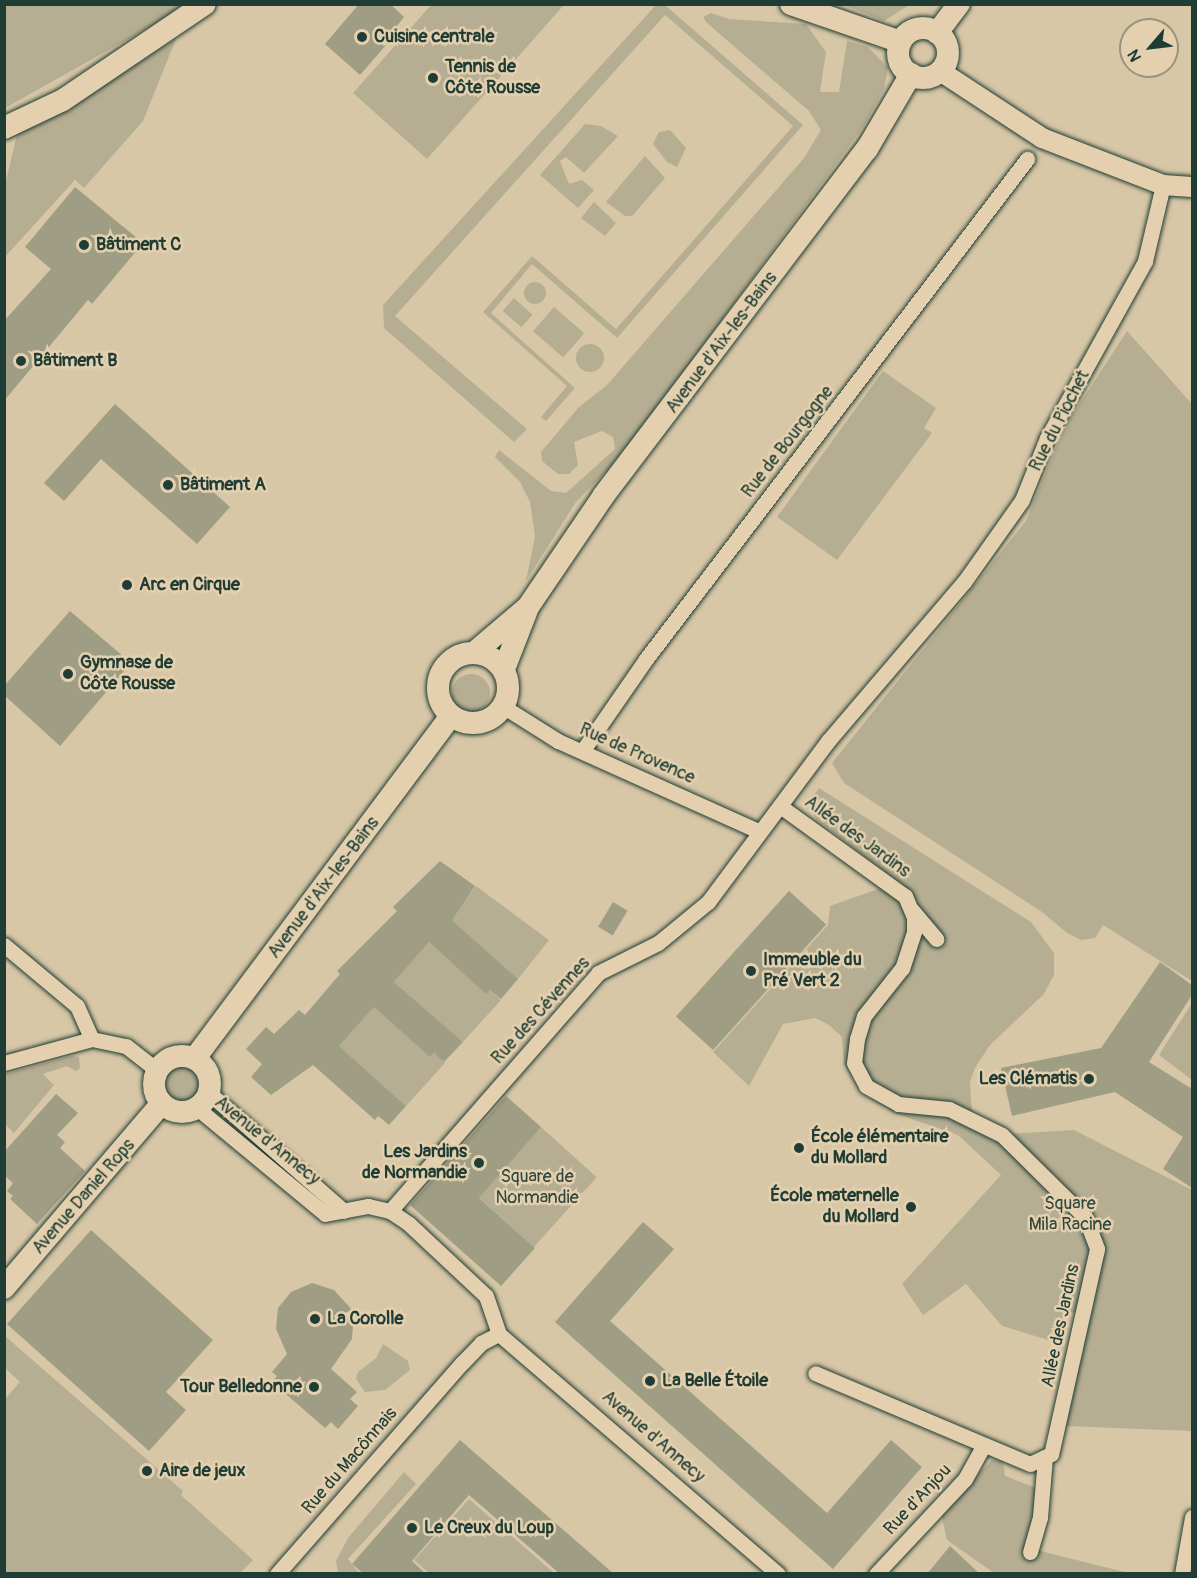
<!DOCTYPE html>
<html>
<head>
<meta charset="utf-8">
<style>
	body { margin:0 }
	#map { position:relative; width:1197px; height:1578px; overflow:hidden; background:#d8c7a7; font-family:Pangolin,sans-serif }
	div>[style] { position:absolute }
	[style*='--x'] { left:calc(var(--x)*1px); top:calc(var(--y)*1px); width:calc(var(--w)*1px); rotate:calc(var(--a)*1deg) }
	.green>* { inset:0; background:#b6ae92; transform-origin:0 0 }
	.round { border-radius:50% }
	.building>* { inset:0; background:#9f9d83; transform-origin:0 0 }
	.roads { filter:drop-shadow(0 0 2px #1f3d34) drop-shadow(0 0 2px #1f3d34) }
	.minor>* { height:15px; margin:-7.5px; padding:0 7.5px; transform-origin:7.5px; border-radius:7.5px; background:#e4d0ae }
	.tertiary>* { height:20px; margin:-10px; padding:0 10px; transform-origin:10px; border-radius:10px; background:#e4d0ae }
	.secondary>* { height:22px; margin:-11px; padding:0 11px; transform-origin:11px; border-radius:11px; background:#e4d0ae }
	.secondary>.ring { margin:-11px; padding:0; box-sizing:content-box; background:none; border:22px solid #e4d0ae; border-radius:50% }
	.dots>* { width:16px; height:16px; translate:-50% -50%; box-sizing:border-box; border:3px solid #e4d0ae; border-radius:50% }
	span { translate:-50% -50%; white-space:nowrap; text-align:center; line-height:1.15; -webkit-text-stroke:5px #e4d0ae; paint-order:stroke }
	.poi-label { font-size:18px; color:#1f3d34; font-weight:700 }
	.left { translate:0 -50%; text-align:left }
	.right { translate:-100% -50%; text-align:right }
	.street-label { font-size:18px; color:#1f3d34 }
	.park-label { font-size:18px; color:#2e483d }
	.frame { position:absolute; inset:0; border:6px solid #1f3d34; pointer-events:none }
	.north { position:absolute; left:1119px; top:18px; width:60px; height:60px; box-sizing:border-box; background:#e4d0ae; border:2px solid #95957d; border-radius:50%; rotate:242deg; font-size:16px; font-weight:700; line-height:24px; text-align:center; color:#1f3d34 }
	.north::after { content:''; display:block; margin:auto; width:21px; height:27px; background:#1f3d34; clip-path:polygon(50% 0,100% 100%,50% 72%,0 100%) }
</style>
</head>
<body>
<div id="map">
	<div class="green">
		<div style="clip-path:polygon(432px 4px,564px 5px,427px 159px,353px 93px)"></div>
		<div style="clip-path:polygon(5px 5px,189px 5px,5px 108px)"></div>
		<div style="clip-path:polygon(656px 5px,665px 5px,803px 125px,617px 338px,532px 264px,491px 313px,575px 388px,546px 421px,541px 417px,567px 386px,483px 312px,532px 256px,616px 329px,793px 126px,665px 15px,395px 316px,527px 429px,514px 442px,384px 328px,383px 305px)"></div>
		<div style="clip-path:polygon(844px 5px,909px 5px,884px 21px)"></div>
		<div style="clip-path:polygon(711px 13px,729px 19px,806px 24px,826px 52px,820px 92px,839px 92px,847px 41px,868px 47px,888px 68px,884px 89px,863px 127px,626px 451px,576px 502px,526px 581px,535px 536px,530px 502px,520px 482px,495px 457px,499px 450px,551px 491px,566px 493px,615px 449px,613px 437px,602px 431px,574px 442px,578px 465px,569px 474px,558px 474px,542px 461px,541px 452px,579px 407px,607px 385px,804px 158px,821px 130px,809px 111px,707px 23px,703px 17px)"></div>
		<div style="clip-path:polygon(176px 39px,143px 121px,84px 188px,75px 180px,5px 257px,5px 185px,17px 134px)"></div>
		<div style="clip-path:polygon(585px 124px,601px 126px,618px 136px,584px 173px,566px 157px,560px 161px,569px 184px,582px 180px,594px 190px,578px 208px,540px 175px)"></div>
		<div style="clip-path:polygon(670px 130px,686px 148px,677px 167px,667px 162px,653px 144px,659px 132px)"></div>
		<div style="clip-path:polygon(645px 156px,665px 178px,632px 216px,625px 216px,606px 202px)"></div>
		<div style="clip-path:polygon(594px 202px,616px 223px,605px 236px,581px 218px)"></div>
		<div class="round" style="left:524px;top:282px;width:22px;height:22px"></div>
		<div style="left:514px;top:298px;width:25px;height:17px;rotate:42deg"></div>
		<div style="left:554px;top:307px;width:40px;height:32px;rotate:41deg"></div>
		<div style="clip-path:polygon(1127px 331px,1192px 404px,1192px 981px,1103px 925px,1095px 938px,1081px 940px,1067px 933px,1042px 912px,844px 783px,832px 763px,1026px 521px,1064px 428px)"></div>
		<div class="round" style="left:576px;top:344px;width:28px;height:28px"></div>
		<div style="clip-path:polygon(883px 371px,936px 408px,924px 428px,932px 433px,837px 560px,777px 517px)"></div>
		<div class="round" style="left:452px;top:674px;width:38px;height:38px"></div>
		<div style="clip-path:polygon(819px 788px,1031px 922px,1054px 953px,1054px 975px,1044px 994px,990px 1045px,975px 1068px,970px 1082px,972px 1115px,1008px 1134px,1074px 1130px,1192px 1190px,1192px 1431px,1064px 1426px,1079px 1313px,1067px 1312px,1055px 1342px,1002px 1326px,966px 1284px,923px 1315px,902px 1284px,1001px 1175px,958px 1135px,897px 1114px,870px 1097px,844px 1065px,842px 1037px,829px 1025px,815px 1018px,783px 1024px,749px 1086px,713px 1052px,828px 925px,830px 906px,898px 882px,816px 819px,808px 803px)"></div>
		<div style="clip-path:polygon(476px 886px,549px 940px,518px 979px,451px 919px)"></div>
		<div style="clip-path:polygon(429px 942px,486px 993px,490px 990px,501px 1000px,463px 1042px,394px 982px)"></div>
		<div style="clip-path:polygon(1192px 1003px,1192px 1080px,1159px 1055px)"></div>
		<div style="clip-path:polygon(374px 1007px,430px 1056px,434px 1053px,445px 1063px,406px 1106px,339px 1046px)"></div>
		<div style="clip-path:polygon(72px 1056px,79px 1057px,80px 1068px,76px 1071px,67px 1066px,43px 1074px,54px 1085px,14px 1133px,5px 1124px,5px 1074px)"></div>
		<div class="round" style="left:160px;top:1064px;width:42px;height:42px"></div>
		<div style="left:541px;top:1127px;width:75px;height:94px;rotate:42deg"></div>
		<div style="clip-path:polygon(5px 1336px,183px 1491px,181px 1495px,253px 1560px,240px 1573px,5px 1573px,5px 1399px,20px 1382px,5px 1368px)"></div>
		<div style="clip-path:polygon(383px 1344px,408px 1361px,410px 1370px,385px 1390px,365px 1392px,356px 1379px,358px 1372px,376px 1358px)"></div>
		<div style="clip-path:polygon(992px 1460px,1003px 1461px,1005px 1476px,1039px 1489px,1024px 1547px,1129px 1573px,994px 1573px,947px 1540px,941px 1513px)"></div>
		<div style="clip-path:polygon(404px 1472px,416px 1484px,348px 1559px,359px 1573px,338px 1573px,336px 1561px,348px 1538px)"></div>
		<div style="clip-path:polygon(469px 1499px,554px 1573px,429px 1573px,414px 1560px)"></div>
	</div>
	<div class="building">
		<div style="clip-path:polygon(359px 4px,390px 4px,404px 17px,396px 27px,399px 30px,360px 75px,325px 44px)"></div>
		<div style="clip-path:polygon(75px 187px,143px 243px,92px 304px,88px 300px,4px 401px,4px 321px,51px 269px,25px 247px)"></div>
		<div style="clip-path:polygon(115px 404px,230px 507px,197px 544px,101px 459px,64px 501px,44px 483px)"></div>
		<div style="clip-path:polygon(70px 611px,131px 663px,60px 746px,4px 695px,4px 686px)"></div>
		<div style="clip-path:polygon(440px 861px,475px 886px,452px 920px,518px 979px,501px 999px,490px 990px,486px 994px,429px 942px,394px 982px,463px 1042px,444px 1062px,434px 1053px,430px 1057px,374px 1007px,339px 1046px,406px 1106px,389px 1125px,378px 1116px,375px 1120px,313px 1065px,271px 1095px,251px 1077px,262px 1064px,246px 1049px,266px 1027px,274px 1034px,299px 1010px,305px 1015px,340px 974px,337px 971px,397px 911px,393px 907px)"></div>
		<div style="left:789px;top:891px;width:50px;height:169px;rotate:42deg"></div>
		<div style="left:613px;top:902px;width:17px;height:29px;rotate:31deg"></div>
		<div style="clip-path:polygon(1160px 962px,1192px 985px,1192px 995px,1149px 1062px,1192px 1089px,1192px 1188px,1163px 1169px,1183px 1137px,1115px 1092px,1012px 1116px,1001px 1068px,1101px 1048px)"></div>
		<div style="clip-path:polygon(56px 1094px,78px 1113px,57px 1135px,65px 1142px,60px 1148px,85px 1171px,37px 1224px,10px 1199px,13px 1196px,7px 1191px,13px 1183px,4px 1175px,4px 1152px)"></div>
		<div style="clip-path:polygon(506px 1096px,541px 1127px,479px 1198px,535px 1248px,501px 1286px,410px 1205px)"></div>
		<div style="clip-path:polygon(643px 1222px,674px 1249px,610px 1321px,827px 1513px,891px 1440px,922px 1467px,833px 1569px,555px 1322px)"></div>
		<div style="clip-path:polygon(91px 1230px,213px 1340px,166px 1392px,186px 1410px,149px 1451px,7px 1324px)"></div>
		<div style="clip-path:polygon(312px 1283px,334px 1290px,354px 1312px,352px 1339px,331px 1369px,357px 1392px,350px 1399px,358px 1406px,338px 1429px,331px 1422px,325px 1428px,272px 1382px,277px 1376px,272px 1372px,287px 1354px,276px 1329px,278px 1308px,291px 1292px)"></div>
		<div style="clip-path:polygon(460px 1440px,614px 1574px,560px 1574px,469px 1495px,412px 1561px,426px 1574px,364px 1574px,352px 1564px)"></div>
		<div style="clip-path:polygon(950px 1546px,980px 1574px,927px 1574px)"></div>
	</div>
	<div class="roads">
		<div class="minor">
			<div style="--x:504;--y:707;--w:64;--a:32.2"></div>
			<div style="--x:558;--y:741;--w:219;--a:24.2"></div>
			<div style="--x:583;--y:750;--w:111;--a:-55.3"></div>
			<div style="--x:646;--y:659;--w:629;--a:-52.69"></div>
			<div style="--x:780;--y:806;--w:154;--a:35.8"></div>
			<div style="--x:905;--y:896;--w:23;--a:67"></div>
			<div style="--x:914;--y:917;--w:15;--a:90"></div>
			<div style="--x:914;--y:932;--w:38;--a:108"></div>
			<div style="--x:902;--y:968;--w:61;--a:128.4"></div>
			<div style="--x:864;--y:1016;--w:24;--a:107"></div>
			<div style="--x:857;--y:1039;--w:24;--a:97"></div>
			<div style="--x:854;--y:1063;--w:26;--a:62"></div>
			<div style="--x:866;--y:1086;--w:37;--a:29"></div>
			<div style="--x:898;--y:1104;--w:51;--a:5.6"></div>
			<div style="--x:949;--y:1109;--w:59;--a:26.1"></div>
			<div style="--x:1002;--y:1135;--w:117;--a:44.7"></div>
			<div style="--x:1085;--y:1217;--w:34;--a:69"></div>
			<div style="--x:1097;--y:1249;--w:210;--a:102.6"></div>
			<div style="--x:1051;--y:1454;--w:23;--a:155"></div>
			<div style="--x:1030;--y:1464;--w:233;--a:-157.1"></div>
			<div style="--x:912;--y:910;--w:38;--a:50"></div>
			<div style="--x:4;--y:945;--w:95;--a:39.9"></div>
			<div style="--x:77;--y:1006;--w:36;--a:66"></div>
			<div style="--x:4;--y:1063;--w:91;--a:-15.3"></div>
			<div style="--x:92;--y:1039;--w:35;--a:12"></div>
			<div style="--x:126;--y:1046;--w:39;--a:38"></div>
			<div style="--x:209;--y:1093;--w:179;--a:41.2"></div>
			<div style="--x:197;--y:1108;--w:166;--a:39.6"></div>
			<div style="--x:325;--y:1214;--w:44;--a:-10.5"></div>
			<div style="--x:368;--y:1206;--w:23;--a:13"></div>
			<div style="--x:390;--y:1211;--w:23;--a:34"></div>
			<div style="--x:409;--y:1224;--w:105;--a:43.1"></div>
			<div style="--x:486;--y:1296;--w:40;--a:71.1"></div>
			<div style="--x:499;--y:1334;--w:368;--a:40.7"></div>
			<div style="--x:390;--y:1211;--w:316;--a:-48.8"></div>
			<div style="--x:598;--y:973;--w:67;--a:-26.6"></div>
			<div style="--x:658;--y:943;--w:65;--a:-39.4"></div>
			<div style="--x:708;--y:902;--w:201;--a:-53.3"></div>
			<div style="--x:828;--y:741;--w:209;--a:-49.5"></div>
			<div style="--x:964;--y:582;--w:100;--a:-54.7"></div>
			<div style="--x:1022;--y:500;--w:67;--a:-68"></div>
			<div style="--x:1047;--y:438;--w:202;--a:-61"></div>
			<div style="--x:1145;--y:261;--w:78;--a:-76.7"></div>
			<div style="--x:1030;--y:1552;--w:36;--a:-74"></div>
			<div style="--x:1040;--y:1517;--w:60;--a:-85.2"></div>
			<div style="--x:277;--y:1574;--w:281;--a:-48.8"></div>
			<div style="--x:462;--y:1363;--w:28;--a:-46"></div>
			<div style="--x:481;--y:1343;--w:20;--a:-27"></div>
			<div style="--x:876;--y:1574;--w:130;--a:-46.9"></div>
			<div style="--x:965;--y:1479;--w:35;--a:-61"></div>
			<div style="--x:1182;--y:1574;--w:58;--a:-80"></div>
		</div>
		<div class="tertiary">
			<div style="--x:940;--y:71;--w:122;--a:33.3"></div>
			<div style="--x:1042;--y:138;--w:130;--a:21.2"></div>
			<div style="--x:1163;--y:185;--w:29;--a:4"></div>
		</div>
		<div class="secondary">
			<div style="--x:791;--y:4;--w:116;--a:19.1"></div>
			<div class="ring" style="left:898px;top:28px;width:28px;height:28px"></div>
			<div style="--x:937;--y:33;--w:36;--a:-53"></div>
			<div style="--x:4;--y:128;--w:65;--a:-25.4"></div>
			<div style="--x:63;--y:100;--w:171;--a:-34.1"></div>
			<div class="ring" style="left:438px;top:653px;width:48px;height:48px"></div>
			<div style="--x:474;--y:653;--w:71;--a:-40.4"></div>
			<div style="--x:528;--y:607;--w:135;--a:-55.8"></div>
			<div style="--x:604;--y:495;--w:435;--a:-52.8"></div>
			<div style="--x:867;--y:149;--w:87;--a:-59.6"></div>
			<div style="--x:504;--y:669;--w:63;--a:-68.7"></div>
			<div class="ring" style="left:154px;top:1056px;width:34px;height:34px"></div>
			<div style="--x:195;--y:1058;--w:427;--a:-53.2"></div>
			<div style="--x:4;--y:1288;--w:242;--a:-49.5"></div>
		</div>
	</div>
	<div class="dots">
		<div style="left:362px;top:37px;background:#1f3d34"></div>
		<div style="left:433px;top:78px;background:#1f3d34"></div>
		<div style="left:84px;top:245px;background:#1f3d34"></div>
		<div style="left:21px;top:361px;background:#1f3d34"></div>
		<div style="left:168px;top:485px;background:#1f3d34"></div>
		<div style="left:127px;top:585px;background:#1f3d34"></div>
		<div style="left:68px;top:674px;background:#1f3d34"></div>
		<div style="left:751px;top:971px;background:#1f3d34"></div>
		<div style="left:1089px;top:1079px;background:#1f3d34"></div>
		<div style="left:799px;top:1148px;background:#1f3d34"></div>
		<div style="left:479px;top:1163px;background:#1f3d34"></div>
		<div style="left:911px;top:1207px;background:#1f3d34"></div>
		<div style="left:315px;top:1319px;background:#1f3d34"></div>
		<div style="left:650px;top:1381px;background:#1f3d34"></div>
		<div style="left:314px;top:1387px;background:#1f3d34"></div>
		<div style="left:147px;top:1471px;background:#1f3d34"></div>
		<div style="left:412px;top:1528px;background:#1f3d34"></div>
	</div>
	<div class="poi-label">
		<span class="left" style="left:374px;top:37px">Cuisine centrale</span>
		<span class="left" style="left:445px;top:78px">Tennis de<br>Côte Rousse</span>
		<span class="left" style="left:96px;top:245px">Bâtiment C</span>
		<span class="left" style="left:33px;top:361px">Bâtiment B</span>
		<span class="left" style="left:180px;top:485px">Bâtiment A</span>
		<span class="left" style="left:139px;top:585px">Arc en Cirque</span>
		<span class="left" style="left:80px;top:674px">Gymnase de<br>Côte Rousse</span>
		<span class="left" style="left:763px;top:971px">Immeuble du<br>Pré Vert 2</span>
		<span class="right" style="left:1077px;top:1079px">Les Clématis</span>
		<span class="left" style="left:811px;top:1148px">École élémentaire<br>du Mollard</span>
		<span class="right" style="left:467px;top:1163px">Les Jardins<br>de Normandie</span>
		<span class="right" style="left:899px;top:1207px">École maternelle<br>du Mollard</span>
		<span class="left" style="left:327px;top:1319px">La Corolle</span>
		<span class="left" style="left:662px;top:1381px">La Belle Étoile</span>
		<span class="right" style="left:302px;top:1387px">Tour Belledonne</span>
		<span class="left" style="left:159px;top:1471px">Aire de jeux</span>
		<span class="left" style="left:424px;top:1528px">Le Creux du Loup</span>
	</div>
	<div class="street-label">
		<span style="left:722px;top:343px;rotate:-53deg">Avenue d'Aix-les-Bains</span>
		<span style="left:1060px;top:421px;rotate:-63deg">Rue du Piochet</span>
		<span style="left:788px;top:442px;rotate:-52deg">Rue de Bourgogne</span>
		<span style="left:637px;top:754px;rotate:24deg">Rue de Provence</span>
		<span style="left:857px;top:837px;rotate:36deg">Allée des Jardins</span>
		<span style="left:324px;top:888px;rotate:-53deg">Avenue d'Aix-les-Bains</span>
		<span style="left:541px;top:1011px;rotate:-48deg">Rue des Cévennes</span>
		<span style="left:267px;top:1141px;rotate:39deg">Avenue d'Annecy</span>
		<span style="left:84px;top:1197px;rotate:-49deg">Avenue Daniel Rops</span>
		<span style="left:1061px;top:1326px;rotate:-78deg">Allée des Jardins</span>
		<span style="left:653px;top:1437px;rotate:41deg">Avenue d'Annecy</span>
		<span style="left:350px;top:1461px;rotate:-49deg">Rue du Macônnais</span>
		<span style="left:918px;top:1500px;rotate:-47deg">Rue d'Anjou</span>
	</div>
	<div class="park-label">
		<span style="left:537px;top:1188px">Square de<br>Normandie</span>
		<span style="left:1070px;top:1215px">Square<br>Mila Racine</span>
	</div>
	<div class="frame"></div>
	<div class="north">N</div>
</div>
</body>
</html>
